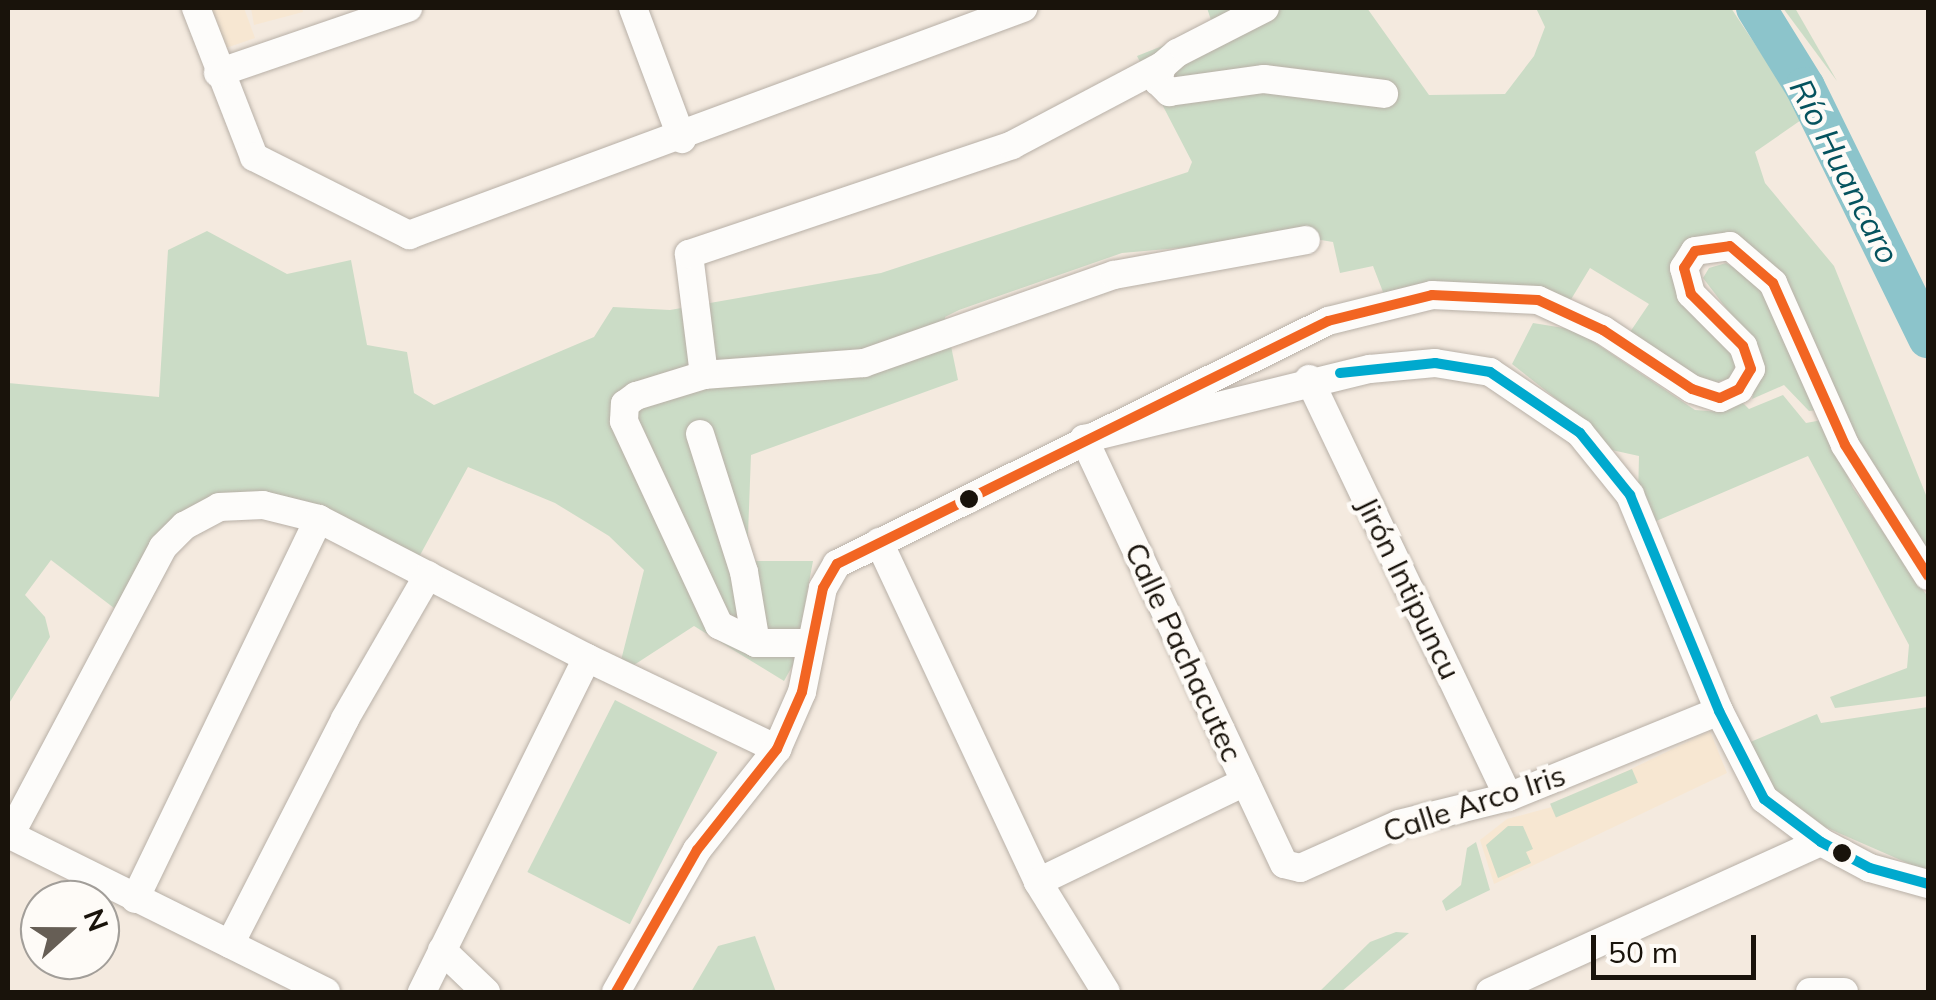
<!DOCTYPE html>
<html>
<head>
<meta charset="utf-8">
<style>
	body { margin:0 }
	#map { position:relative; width:1936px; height:1000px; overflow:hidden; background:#f4eadf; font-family:Mulish,sans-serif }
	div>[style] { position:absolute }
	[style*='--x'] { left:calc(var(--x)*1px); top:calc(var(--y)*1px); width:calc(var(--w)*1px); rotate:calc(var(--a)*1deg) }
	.built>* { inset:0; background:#f7e7d2 }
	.green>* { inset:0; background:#cbdcc6; transform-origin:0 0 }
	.river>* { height:40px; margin:-20px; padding:0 20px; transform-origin:20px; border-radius:20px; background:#8cc4cb }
	.roads { filter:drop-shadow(0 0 2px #b8b0a7) drop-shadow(0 0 2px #b8b0a7) }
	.street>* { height:28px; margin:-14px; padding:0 14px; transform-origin:14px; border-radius:14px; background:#fdfcfa }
	.bus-1>* { height:10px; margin:-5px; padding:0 5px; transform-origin:5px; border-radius:5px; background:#00a9ce }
	.bus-2>* { height:10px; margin:-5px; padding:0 5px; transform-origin:5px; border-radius:5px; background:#f26522 }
	.dots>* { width:28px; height:28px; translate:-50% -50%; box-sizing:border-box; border:5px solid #fefbf7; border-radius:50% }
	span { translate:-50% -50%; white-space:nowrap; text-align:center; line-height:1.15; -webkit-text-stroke:9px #fefbf7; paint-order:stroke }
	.street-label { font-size:30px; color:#19130b }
	.water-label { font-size:32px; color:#05535e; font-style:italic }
	.frame { position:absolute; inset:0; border:10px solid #19130b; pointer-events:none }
	.north { position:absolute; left:20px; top:880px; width:100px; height:100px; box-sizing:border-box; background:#fefbf7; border:2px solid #a29e99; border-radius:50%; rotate:69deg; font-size:28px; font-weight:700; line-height:40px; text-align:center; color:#19130b }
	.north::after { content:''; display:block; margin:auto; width:35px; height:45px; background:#665e55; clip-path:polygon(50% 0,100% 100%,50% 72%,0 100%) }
	.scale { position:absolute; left:1591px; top:935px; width:165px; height:45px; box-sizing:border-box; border:5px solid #19130b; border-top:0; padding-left:12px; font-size:30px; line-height:35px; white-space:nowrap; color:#19130b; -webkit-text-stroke:8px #fefbf7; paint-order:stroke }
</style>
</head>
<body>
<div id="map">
	<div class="built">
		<div style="clip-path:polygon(209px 8px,244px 8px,255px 38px,223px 49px)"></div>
		<div style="clip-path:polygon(251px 8px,302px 8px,303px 12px,254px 25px)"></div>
		<div style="clip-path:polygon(1710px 731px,1727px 773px,1494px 884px,1480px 840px,1507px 819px,1552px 807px)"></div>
	</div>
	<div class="green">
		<div style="clip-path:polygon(1207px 8px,1367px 8px,1429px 95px,1505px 94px,1534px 56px,1545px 27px,1536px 8px,1731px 8px,1804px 118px,1755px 152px,1765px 183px,1834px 266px,1928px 500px,1928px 553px,1866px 463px,1769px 262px,1681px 258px,1736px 363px,1732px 378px,1702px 386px,1626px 338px,1649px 304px,1590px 268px,1567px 306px,1388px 305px,1373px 266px,1340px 273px,1333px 242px,1303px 237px,1122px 253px,959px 310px,945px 317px,958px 380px,751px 455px,747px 561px,813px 561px,794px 663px,784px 681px,694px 626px,617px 676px,644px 570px,609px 536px,555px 503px,468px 467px,419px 557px,225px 509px,160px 546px,114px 608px,51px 560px,25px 595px,45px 617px,50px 637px,8px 705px,8px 383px,159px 397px,168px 250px,207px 231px,287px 274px,351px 260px,367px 345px,407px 352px,414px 393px,434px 405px,594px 337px,613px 307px,670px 310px,881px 273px,1188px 172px,1192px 162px,1137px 56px,1213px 26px)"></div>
		<div style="clip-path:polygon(1783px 8px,1795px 8px,1837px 81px)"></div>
		<div style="clip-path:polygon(1726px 263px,1762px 284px,1818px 410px,1809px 411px,1784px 385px,1752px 399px,1762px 355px,1703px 278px,1709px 268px)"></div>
		<div style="clip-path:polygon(1533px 323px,1576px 330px,1695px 410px,1721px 412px,1743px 403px,1749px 409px,1783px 395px,1806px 423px,1822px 420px,1853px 488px,1928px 597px,1928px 696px,1835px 708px,1830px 697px,1907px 668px,1909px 645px,1808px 456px,1654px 522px,1638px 497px,1639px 456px,1598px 447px,1578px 416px,1512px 364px)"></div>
		<div style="left:615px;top:700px;width:115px;height:193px;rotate:27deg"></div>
		<div style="clip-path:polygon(1928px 707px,1928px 872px,1825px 827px,1765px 782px,1748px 743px,1817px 714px,1821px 723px)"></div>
		<div style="left:1632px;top:769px;width:15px;height:89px;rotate:67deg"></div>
		<div style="clip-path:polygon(1508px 826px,1523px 826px,1533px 849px,1526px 852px,1531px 863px,1498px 878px,1486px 845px)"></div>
		<div style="clip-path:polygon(1476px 842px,1490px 890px,1446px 911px,1442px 901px,1461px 885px,1467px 848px)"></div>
		<div style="clip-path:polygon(1396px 932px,1409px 933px,1341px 992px,1319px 992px,1370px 942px)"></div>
		<div style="clip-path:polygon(755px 936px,776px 992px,691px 992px,718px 946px)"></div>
	</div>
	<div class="river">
		<div style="--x:1756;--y:8;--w:93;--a:58.2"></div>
		<div style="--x:1805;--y:87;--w:280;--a:63.9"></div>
	</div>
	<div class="roads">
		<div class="street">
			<div style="--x:196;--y:8;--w:160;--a:68.7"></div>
			<div style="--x:254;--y:157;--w:174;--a:26.7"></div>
			<div style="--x:409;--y:235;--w:655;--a:-20.29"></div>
			<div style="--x:633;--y:8;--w:140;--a:69.5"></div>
			<div style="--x:1265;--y:8;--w:99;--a:152.9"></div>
			<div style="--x:1177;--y:53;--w:20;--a:139"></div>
			<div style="--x:1162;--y:66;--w:16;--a:105"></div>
			<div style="--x:1158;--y:81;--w:16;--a:45"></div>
			<div style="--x:1169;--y:92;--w:96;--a:-7.8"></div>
			<div style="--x:1264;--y:79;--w:121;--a:7.1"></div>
			<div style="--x:218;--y:73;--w:201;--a:-18.9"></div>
			<div style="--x:704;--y:375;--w:160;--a:-4.3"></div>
			<div style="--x:864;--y:363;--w:265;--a:-19.4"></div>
			<div style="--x:1114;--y:275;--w:195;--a:-10.3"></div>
			<div style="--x:1309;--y:379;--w:463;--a:64.5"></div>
			<div style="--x:700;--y:434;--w:145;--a:72.3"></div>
			<div style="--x:744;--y:572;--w:72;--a:80.4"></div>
			<div style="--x:879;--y:542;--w:375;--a:64.9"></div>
			<div style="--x:1038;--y:882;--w:129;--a:58.3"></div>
			<div style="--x:809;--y:643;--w:53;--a:180"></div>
			<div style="--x:756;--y:643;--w:41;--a:-154.1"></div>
			<div style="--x:719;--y:625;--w:225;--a:-115"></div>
			<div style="--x:624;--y:421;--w:17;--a:-87"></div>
			<div style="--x:625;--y:404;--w:14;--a:-36"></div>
			<div style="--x:636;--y:396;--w:71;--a:-17.2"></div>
			<div style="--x:704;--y:375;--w:122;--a:-97.1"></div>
			<div style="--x:689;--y:254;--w:341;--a:-18.6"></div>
			<div style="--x:1012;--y:145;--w:170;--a:-27.8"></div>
			<div style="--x:587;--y:658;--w:211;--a:25.6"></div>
			<div style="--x:1719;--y:711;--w:228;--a:157.8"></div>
			<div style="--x:1508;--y:797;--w:112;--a:166.1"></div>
			<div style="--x:1399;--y:824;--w:108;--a:156"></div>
			<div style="--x:1300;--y:868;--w:16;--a:-166"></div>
			<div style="--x:1284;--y:864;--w:470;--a:-115.2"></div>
			<div style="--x:1084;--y:439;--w:294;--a:-13.8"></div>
			<div style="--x:1370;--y:369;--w:65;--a:-5.3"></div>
			<div style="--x:1435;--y:363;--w:56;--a:9.3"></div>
			<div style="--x:1490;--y:372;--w:109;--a:34.1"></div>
			<div style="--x:1580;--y:433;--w:80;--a:51.1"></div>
			<div style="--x:1630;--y:495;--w:234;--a:67.6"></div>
			<div style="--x:1719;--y:711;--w:99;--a:62.9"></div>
			<div style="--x:1764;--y:799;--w:71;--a:37"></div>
			<div style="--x:1821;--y:842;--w:55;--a:28"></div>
			<div style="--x:1870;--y:868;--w:60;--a:15.4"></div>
			<div style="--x:8;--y:834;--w:355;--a:26.4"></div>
			<div style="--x:10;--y:835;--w:326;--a:-62"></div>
			<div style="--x:163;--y:547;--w:30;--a:-45"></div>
			<div style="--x:184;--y:526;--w:40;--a:-28"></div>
			<div style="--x:219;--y:507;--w:44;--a:-2.6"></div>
			<div style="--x:263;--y:505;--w:58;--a:14"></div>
			<div style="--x:319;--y:519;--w:302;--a:27.4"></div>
			<div style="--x:587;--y:658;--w:373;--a:116.3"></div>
			<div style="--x:1038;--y:882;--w:230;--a:-25.8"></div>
			<div style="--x:135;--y:899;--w:422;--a:-64.2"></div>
			<div style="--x:230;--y:944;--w:253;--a:-62.9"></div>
			<div style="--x:345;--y:719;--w:166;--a:-60"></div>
			<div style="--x:442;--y:950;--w:61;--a:43.7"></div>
			<div style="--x:616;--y:992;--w:163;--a:-60.3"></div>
			<div style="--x:697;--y:850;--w:129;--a:-51.6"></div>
			<div style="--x:777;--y:749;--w:62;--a:-66.3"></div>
			<div style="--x:802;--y:692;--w:106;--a:-78.6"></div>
			<div style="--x:823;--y:588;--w:28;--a:-60"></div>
			<div style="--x:837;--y:564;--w:548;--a:-26.33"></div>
			<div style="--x:1328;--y:321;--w:107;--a:-14"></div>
			<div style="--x:1432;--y:295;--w:106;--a:2.7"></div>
			<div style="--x:1538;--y:300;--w:72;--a:24.8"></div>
			<div style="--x:1603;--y:330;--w:107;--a:33.5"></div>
			<div style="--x:1692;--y:389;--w:29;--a:18"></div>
			<div style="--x:1720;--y:398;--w:21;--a:-25"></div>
			<div style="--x:1739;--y:389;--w:23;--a:-59"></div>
			<div style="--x:1751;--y:369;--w:24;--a:-109"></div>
			<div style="--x:1743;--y:346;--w:74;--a:-135"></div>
			<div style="--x:1691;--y:294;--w:27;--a:-105"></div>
			<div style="--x:1684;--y:268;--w:20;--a:-57"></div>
			<div style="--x:1695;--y:251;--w:35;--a:-8"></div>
			<div style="--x:1730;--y:246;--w:57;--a:40.7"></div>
			<div style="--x:1773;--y:283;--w:177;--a:66"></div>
			<div style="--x:1845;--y:445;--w:155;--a:57.6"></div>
			<div style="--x:1490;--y:992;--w:363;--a:-24.4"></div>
			<div style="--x:1810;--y:992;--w:34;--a:0"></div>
		</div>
	</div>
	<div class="bus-1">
		<div style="--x:1340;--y:373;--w:96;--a:-6"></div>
		<div style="--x:1435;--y:363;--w:56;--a:9.3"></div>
		<div style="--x:1490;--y:372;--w:109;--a:34.1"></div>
		<div style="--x:1580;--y:433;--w:80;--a:51.1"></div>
		<div style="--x:1630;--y:495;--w:234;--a:67.6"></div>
		<div style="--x:1719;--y:711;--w:99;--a:62.9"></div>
		<div style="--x:1764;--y:799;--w:71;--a:37"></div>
		<div style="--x:1821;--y:842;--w:55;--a:28"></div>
		<div style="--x:1870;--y:868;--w:60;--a:15.4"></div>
	</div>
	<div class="bus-2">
		<div style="--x:616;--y:992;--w:163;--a:-60.3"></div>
		<div style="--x:697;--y:850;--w:129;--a:-51.6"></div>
		<div style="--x:777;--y:749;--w:62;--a:-66.3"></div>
		<div style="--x:802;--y:692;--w:106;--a:-78.6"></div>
		<div style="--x:823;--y:588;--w:28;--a:-60"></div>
		<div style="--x:837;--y:564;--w:548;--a:-26.33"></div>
		<div style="--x:1328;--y:321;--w:107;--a:-14"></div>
		<div style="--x:1432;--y:295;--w:106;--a:2.7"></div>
		<div style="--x:1538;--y:300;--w:72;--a:24.8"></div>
		<div style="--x:1603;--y:330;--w:107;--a:33.5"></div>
		<div style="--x:1692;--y:389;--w:29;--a:18"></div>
		<div style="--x:1720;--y:398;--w:21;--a:-25"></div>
		<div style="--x:1739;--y:389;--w:23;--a:-59"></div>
		<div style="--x:1751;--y:369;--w:24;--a:-109"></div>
		<div style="--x:1743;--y:346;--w:74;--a:-135"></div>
		<div style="--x:1691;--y:294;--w:27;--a:-105"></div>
		<div style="--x:1684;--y:268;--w:20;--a:-57"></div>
		<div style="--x:1695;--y:251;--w:35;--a:-8"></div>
		<div style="--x:1730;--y:246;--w:57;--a:40.7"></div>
		<div style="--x:1773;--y:283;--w:177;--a:66"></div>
		<div style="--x:1845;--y:445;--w:155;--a:57.6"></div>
	</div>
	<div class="dots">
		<div style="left:969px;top:499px;background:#19130b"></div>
		<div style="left:1842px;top:853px;background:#19130b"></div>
	</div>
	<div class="street-label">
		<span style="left:1409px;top:588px;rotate:64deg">Jirón Intipuncu</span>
		<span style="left:1184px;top:652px;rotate:65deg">Calle Pachacutec</span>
		<span style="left:1474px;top:803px;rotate:-18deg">Calle Arco Iris</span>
	</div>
	<div class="water-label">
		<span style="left:1845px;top:171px;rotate:63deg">Río Huancaro</span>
	</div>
	<div class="frame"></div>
	<div class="north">N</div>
	<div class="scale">50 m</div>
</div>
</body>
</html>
